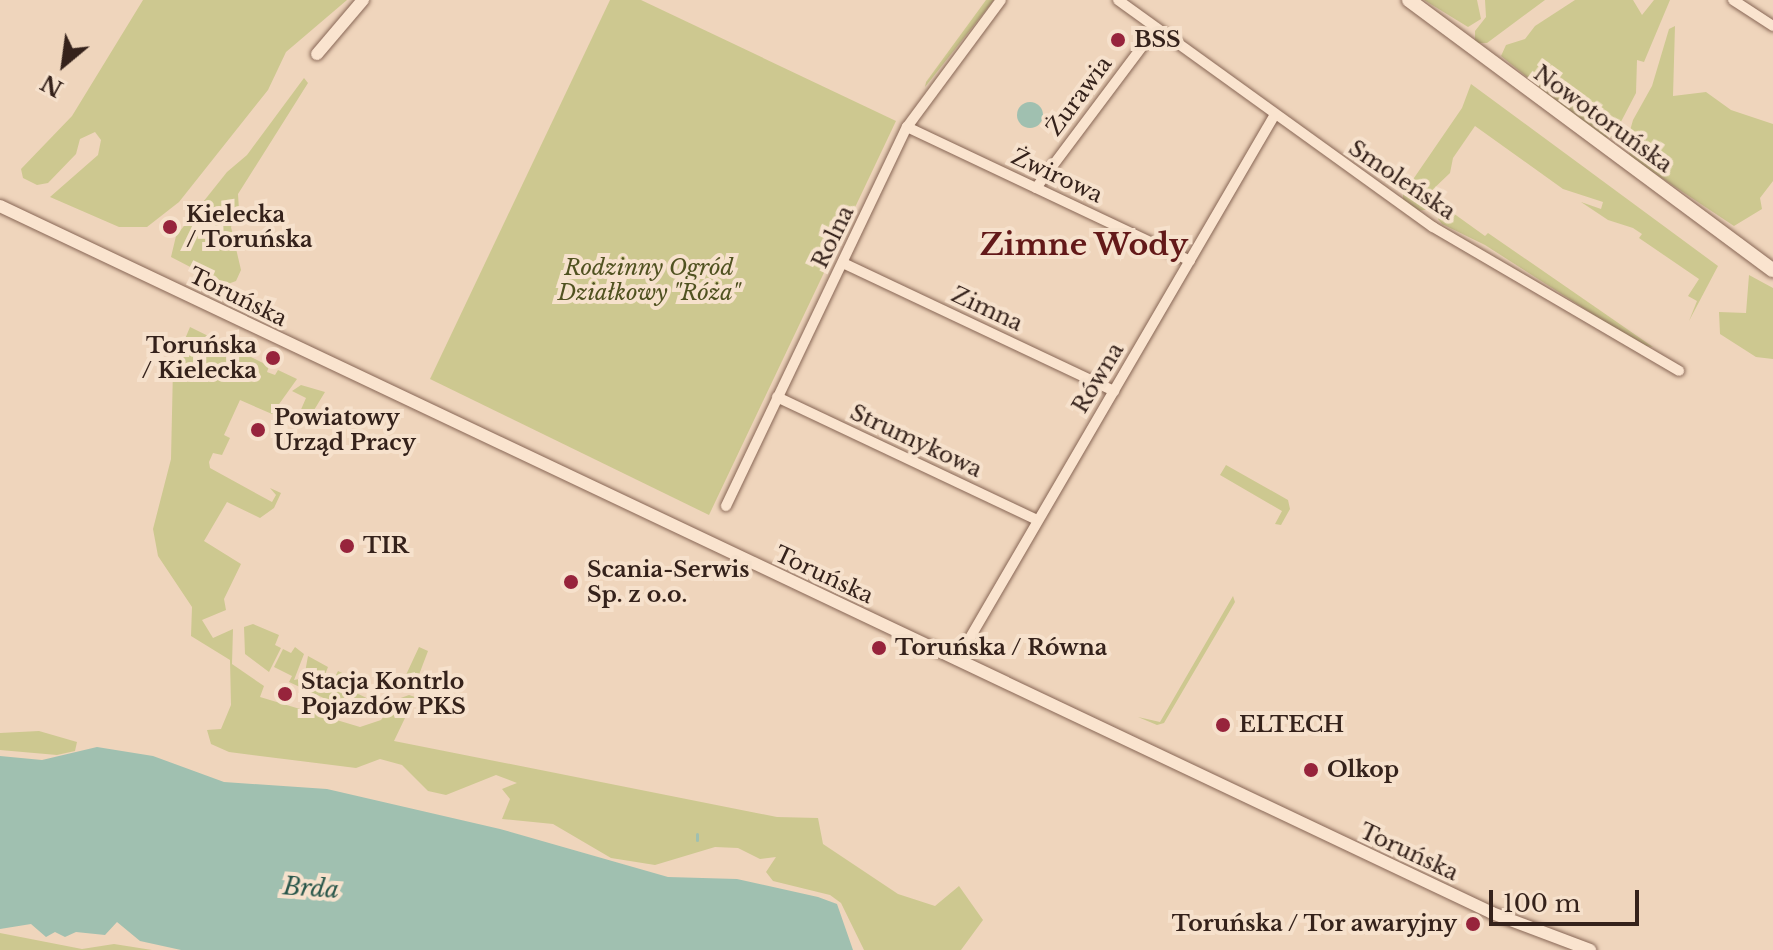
<!DOCTYPE html>
<html>
<head>
<meta charset="utf-8">
<style>
	body { margin:0 }
	#map { position:relative; width:1773px; height:950px; overflow:hidden; background:#efd5bc; font-family:"Libre Baskerville",serif }
	div>[style] { position:absolute }
	[style*='--x'] { left:calc(var(--x)*1px); top:calc(var(--y)*1px); width:calc(var(--w)*1px); rotate:calc(var(--a)*1deg) }
	.green>* { inset:0; background:#cdc890 }
	.water>* { inset:0; background:#a0c0b0 }
	.round { border-radius:50% }
	.stream>* { height:3px; margin:-1.5px; padding:0 1.5px; transform-origin:1.5px; border-radius:1.5px; background:#a0c0b0 }
	.roads { filter:drop-shadow(0 0 2px #876655) drop-shadow(0 0 2px #876655) }
	.minor>* { height:10px; margin:-5px; padding:0 5px; transform-origin:5px; border-radius:5px; background:#fae4cf }
	.tertiary>* { height:12px; margin:-6px; padding:0 6px; transform-origin:6px; border-radius:6px; background:#fae4cf }
	.secondary>* { height:14px; margin:-7px; padding:0 7px; transform-origin:7px; border-radius:7px; background:#fae4cf }
	.dots>* { width:22px; height:22px; translate:-50% -50%; box-sizing:border-box; border:4px solid #f6e1cc; border-radius:50% }
	span { translate:-50% -50%; white-space:nowrap; text-align:center; line-height:1.15; -webkit-text-stroke:8px #f6e1cc; paint-order:stroke }
	.poi-label { font-size:22px; color:#35221b; font-weight:700 }
	.left { translate:0 -50%; text-align:left }
	.right { translate:-100% -50%; text-align:right }
	.street-label { font-size:22px; color:#35221b }
	.park-label { font-size:22px; color:#505220; font-style:italic }
	.water-label { font-size:24px; color:#29564a; font-style:italic }
	.district-label { font-size:30px; color:#631919; font-weight:700 }
	.north { position:absolute; left:24px; top:24px; width:80px; height:80px; -webkit-text-stroke:6px #f6e1cc; paint-order:stroke; rotate:209deg; font-size:22px; font-weight:700; line-height:32px; text-align:center; color:#35221b }
	.north::after { content:''; display:block; margin:auto; width:28px; height:36px; background:#35221b; clip-path:polygon(50% 0,100% 100%,50% 72%,0 100%) }
	.scale { position:absolute; left:1489px; top:890px; width:150px; height:36px; box-sizing:border-box; border:4px solid #35221b; border-top:0; padding-left:10px; font-size:24px; line-height:28px; white-space:nowrap; color:#35221b; -webkit-text-stroke:6px #f6e1cc; paint-order:stroke }
</style>
</head>
<body>
<div id="map">
	<div class="green">
		<div style="clip-path:polygon(143px 0,347px 0,286px 52px,268px 90px,179px 202px,147px 227px,119px 227px,50px 197px,98px 155px,101px 140px,95px 132px,80px 139px,76px 154px,48px 183px,37px 185px,23px 178px,21px 169px,72px 116px)"></div>
		<div style="clip-path:polygon(610px 0,641px 0,896px 121px,709px 515px,430px 379px)"></div>
		<div style="clip-path:polygon(986px 0,994px 0,925px 87px,926px 82px)"></div>
		<div style="clip-path:polygon(1424px 0,1477px 0,1481px 19px,1468px 27px)"></div>
		<div style="clip-path:polygon(1485px 0,1545px 0,1487px 43px,1475px 43px,1475px 31px,1486px 17px)"></div>
		<div style="clip-path:polygon(1575px 0,1633px 0,1642px 15px,1654px 0,1670px 0,1644px 62px,1637px 60px,1636px 93px,1613px 137px,1602px 138px,1501px 56px,1506px 45px,1525px 39px,1535px 26px)"></div>
		<div style="clip-path:polygon(1675px 26px,1673px 96px,1706px 92px,1731px 110px,1773px 124px,1773px 181px,1760px 198px,1762px 209px,1734px 226px,1630px 157px,1627px 141px,1633px 120px,1652px 86px,1669px 29px)"></div>
		<div style="clip-path:polygon(304px 78px,308px 83px,238px 194px,239px 210px,231px 227px,241px 270px,236px 281px,225px 285px,171px 257px,176px 236px,227px 172px,247px 155px)"></div>
		<div style="clip-path:polygon(1471px 84px,1718px 266px,1689px 321px,1697px 301px,1688px 296px,1699px 279px,1639px 238px,1642px 234px,1633px 228px,1608px 220px,1581px 202px,1601px 209px,1603px 202px,1563px 189px,1475px 126px,1453px 158px,1450px 173px,1427px 195px,1437px 202px,1432px 209px,1416px 211px,1403px 202px,1403px 194px,1462px 108px)"></div>
		<div style="clip-path:polygon(1446px 208px,1485px 236px,1488px 233px,1653px 347px,1641px 345px,1485px 245px,1442px 224px,1438px 219px)"></div>
		<div style="clip-path:polygon(1749px 275px,1773px 288px,1773px 359px,1756px 357px,1720px 334px,1719px 312px,1746px 313px)"></div>
		<div style="clip-path:polygon(190px 327px,269px 366px,267px 372px,275px 375px,278px 370px,297px 379px,272px 414px,240px 400px,224px 435px,230px 438px,222px 455px,213px 453px,209px 462px,210px 468px,272px 502px,276px 495px,270px 488px,281px 493px,274px 508px,260px 518px,227px 502px,204px 541px,241px 564px,224px 599px,226px 610px,202px 620px,213px 638px,233px 629px,232px 664px,264px 686px,260px 697px,360px 727px,381px 720px,398px 699px,409px 695px,415px 697px,394px 741px,777px 817px,818px 818px,823px 844px,898px 894px,935px 906px,959px 886px,983px 920px,961px 950px,864px 950px,841px 903px,830px 895px,773px 881px,766px 872px,776px 857px,760px 859px,738px 848px,715px 847px,655px 865px,611px 858px,553px 824px,502px 819px,510px 799px,502px 789px,517px 783px,496px 775px,446px 795px,428px 791px,402px 765px,380px 759px,356px 768px,229px 752px,211px 744px,207px 730px,221px 729px,231px 705px,230px 660px,191px 636px,192px 607px,158px 556px,153px 529px,171px 459px,173px 368px)"></div>
		<div style="clip-path:polygon(301px 385px,325px 392px,305px 425px,296px 421px,306px 398px,292px 391px)"></div>
		<div style="clip-path:polygon(1226px 465px,1288px 500px,1290px 509px,1281px 525px,1275px 524px,1282px 511px,1220px 475px)"></div>
		<div style="clip-path:polygon(1233px 596px,1235px 602px,1164px 723px,1157px 725px,1138px 717px,1160px 722px)"></div>
		<div style="clip-path:polygon(253px 624px,279px 635px,275px 645px,281px 648px,269px 672px,245px 654px,244px 627px)"></div>
		<div style="clip-path:polygon(295px 647px,304px 654px,294px 680px,304px 678px,308px 656px,328px 667px,324px 677px,333px 681px,338px 671px,351px 677px,346px 688px,381px 705px,387px 690px,384px 706px,356px 713px,289px 682px,292px 676px,274px 667px,283px 649px,291px 653px)"></div>
		<div style="clip-path:polygon(419px 647px,428px 651px,414px 688px,405px 677px)"></div>
		<div style="clip-path:polygon(39px 731px,77px 742px,75px 751px,57px 755px,0 750px,0 733px)"></div>
		<div style="clip-path:polygon(0 933px,82px 949px,114px 944px,152px 950px,0 950px)"></div>
	</div>
	<div class="water">
		<div class="round" style="left:1017px;top:102px;width:26px;height:26px"></div>
		<div style="clip-path:polygon(97px 747px,153px 756px,224px 782px,327px 789px,500px 829px,668px 877px,737px 879px,818px 897px,837px 904px,853px 950px,181px 950px,140px 941px,117px 922px,105px 935px,76px 932px,65px 937px,55px 932px,46px 937px,31px 924px,0 929px,0 756px,42px 760px)"></div>
	</div>
	<div class="stream">
		<div style="--x:697;--y:840;--w:6;--a:-90"></div>
	</div>
	<div class="roads">
		<div class="minor">
			<div style="--x:1118;--y:0;--w:388;--a:35.8"></div>
			<div style="--x:1433;--y:227;--w:285;--a:30.3"></div>
			<div style="--x:1733;--y:0;--w:48;--a:33"></div>
			<div style="--x:907;--y:127;--w:313;--a:25.3"></div>
			<div style="--x:1036;--y:188;--w:200;--a:-53.1"></div>
			<div style="--x:843;--y:263;--w:300;--a:25.3"></div>
			<div style="--x:777;--y:397;--w:288;--a:25.3"></div>
			<div style="--x:726;--y:506;--w:420;--a:-64.5"></div>
			<div style="--x:907;--y:127;--w:158;--a:-53.5"></div>
			<div style="--x:957;--y:660;--w:630;--a:-59.77"></div>
		</div>
		<div class="tertiary">
			<div style="--x:317;--y:54;--w:71;--a:-49.6"></div>
			<div style="--x:0;--y:206;--w:1651;--a:25.35"></div>
			<div style="--x:1492;--y:913;--w:105;--a:20.7"></div>
		</div>
		<div class="secondary">
			<div style="--x:1409;--y:0;--w:453;--a:36.6"></div>
		</div>
	</div>
	<div class="dots">
		<div style="left:1118px;top:40px;background:#97243c"></div>
		<div style="left:170px;top:227px;background:#97243c"></div>
		<div style="left:273px;top:358px;background:#97243c"></div>
		<div style="left:258px;top:430px;background:#97243c"></div>
		<div style="left:347px;top:546px;background:#97243c"></div>
		<div style="left:571px;top:582px;background:#97243c"></div>
		<div style="left:879px;top:648px;background:#97243c"></div>
		<div style="left:285px;top:694px;background:#97243c"></div>
		<div style="left:1223px;top:725px;background:#97243c"></div>
		<div style="left:1311px;top:770px;background:#97243c"></div>
		<div style="left:1473px;top:924px;background:#97243c"></div>
	</div>
	<div class="poi-label">
		<span class="left" style="left:1134px;top:40px">BSS</span>
		<span class="left" style="left:186px;top:227px">Kielecka<br>/ Toruńska</span>
		<span class="right" style="left:257px;top:358px">Toruńska<br>/ Kielecka</span>
		<span class="left" style="left:274px;top:430px">Powiatowy<br>Urząd Pracy</span>
		<span class="left" style="left:363px;top:546px">TIR</span>
		<span class="left" style="left:587px;top:582px">Scania-Serwis<br>Sp. z o.o.</span>
		<span class="left" style="left:895px;top:648px">Toruńska / Równa</span>
		<span class="left" style="left:301px;top:694px">Stacja Kontrlo<br>Pojazdów PKS</span>
		<span class="left" style="left:1239px;top:725px">ELTECH</span>
		<span class="left" style="left:1327px;top:770px">Olkop</span>
		<span class="right" style="left:1457px;top:924px">Toruńska / Tor awaryjny</span>
	</div>
	<div class="street-label">
		<span style="left:1079px;top:96px;rotate:-53deg">Żurawia</span>
		<span style="left:1603px;top:119px;rotate:36deg">Nowotoruńska</span>
		<span style="left:1057px;top:176px;rotate:25deg">Żwirowa</span>
		<span style="left:1402px;top:180px;rotate:34deg">Smoleńska</span>
		<span style="left:833px;top:237px;rotate:-64deg">Rolna</span>
		<span style="left:238px;top:297px;rotate:26deg">Toruńska</span>
		<span style="left:987px;top:309px;rotate:25deg">Zimna</span>
		<span style="left:1098px;top:378px;rotate:-59deg">Równa</span>
		<span style="left:916px;top:441px;rotate:25deg">Strumykowa</span>
		<span style="left:824px;top:575px;rotate:25deg">Toruńska</span>
		<span style="left:1409px;top:852px;rotate:25deg">Toruńska</span>
	</div>
	<div class="park-label">
		<span style="left:649px;top:280px">Rodzinny Ogród<br>Działkowy "Róża"</span>
	</div>
	<div class="water-label">
		<span style="left:311px;top:888px;rotate:4deg">Brda</span>
	</div>
	<div class="district-label">
		<span style="left:1084px;top:245px">Zimne Wody</span>
	</div>
	<div class="north">N</div>
	<div class="scale">100 m</div>
</div>
</body>
</html>
